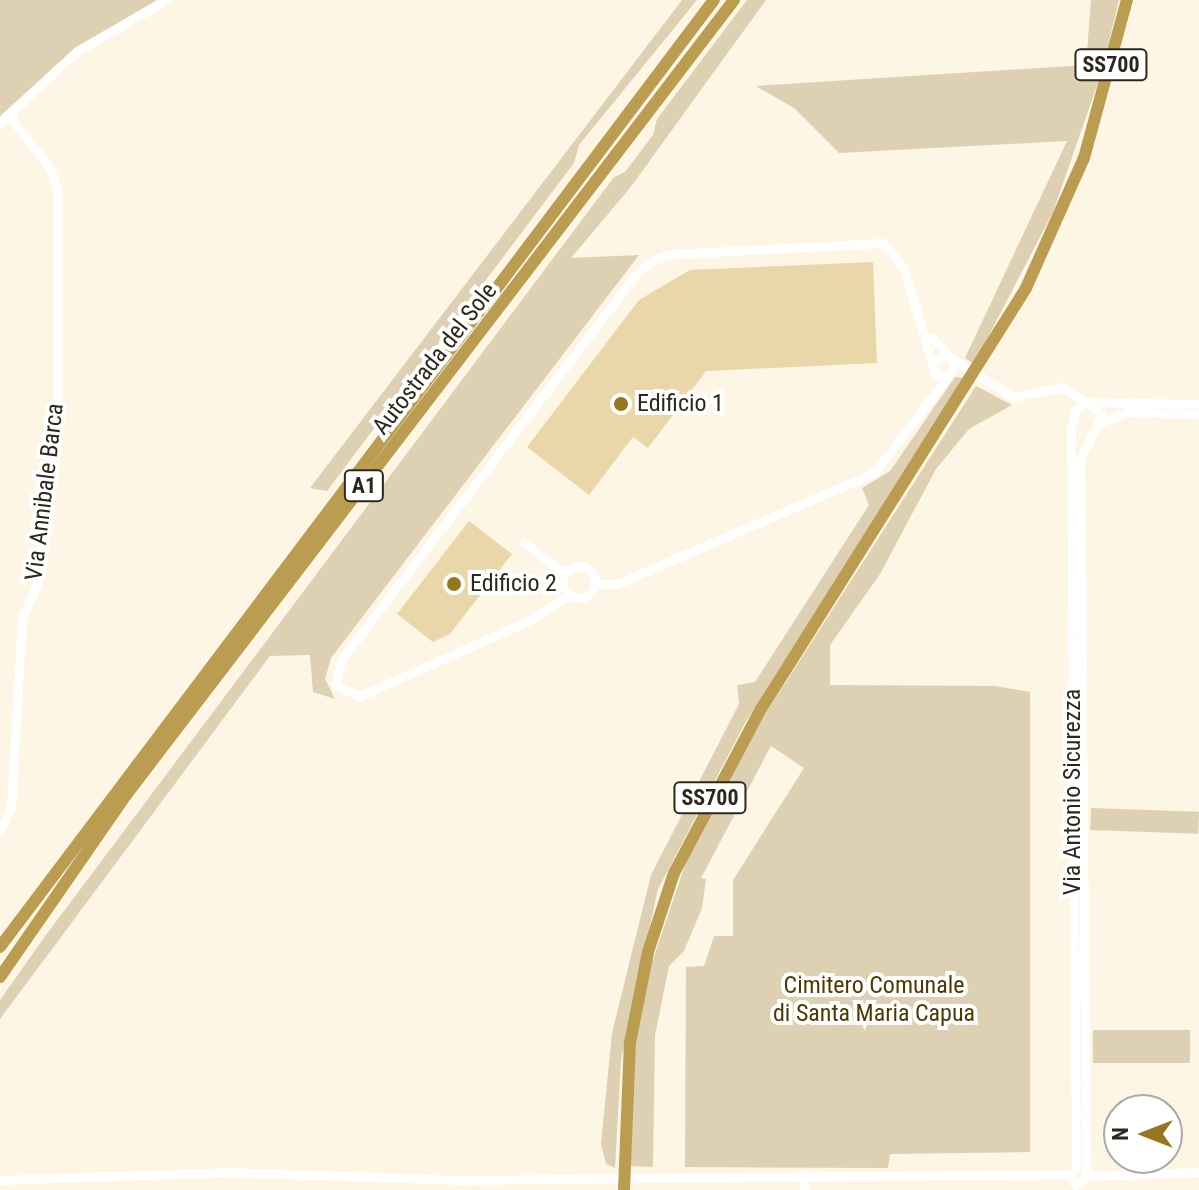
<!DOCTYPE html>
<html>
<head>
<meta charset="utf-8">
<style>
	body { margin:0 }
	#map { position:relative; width:1199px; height:1190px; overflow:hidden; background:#fef6e4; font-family:"Roboto Condensed",sans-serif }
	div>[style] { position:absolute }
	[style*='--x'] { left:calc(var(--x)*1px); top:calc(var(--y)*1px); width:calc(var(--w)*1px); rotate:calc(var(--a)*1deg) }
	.green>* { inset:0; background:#ddd0b3; transform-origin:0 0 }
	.building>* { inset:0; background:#ead7a9 }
	.minor>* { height:9px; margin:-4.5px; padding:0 4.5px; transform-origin:4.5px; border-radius:4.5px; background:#fff }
	.minor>.ring { margin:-4.5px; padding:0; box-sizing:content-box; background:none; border:9px solid #fff; border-radius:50% }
	.highway>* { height:12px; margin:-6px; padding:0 6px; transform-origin:6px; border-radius:6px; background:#bb9d52 }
	.dots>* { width:22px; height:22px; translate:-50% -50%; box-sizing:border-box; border:4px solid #fff; border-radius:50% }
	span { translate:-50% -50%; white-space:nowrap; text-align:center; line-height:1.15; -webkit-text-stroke:8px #fff; paint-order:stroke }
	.shield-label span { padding:2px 6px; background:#fff; border:2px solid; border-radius:6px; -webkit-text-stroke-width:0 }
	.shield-label { font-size:22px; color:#2c281c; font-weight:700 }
	.street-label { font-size:24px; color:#2c281c }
	.poi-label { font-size:24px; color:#2c281c }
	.left { translate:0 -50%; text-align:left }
	.park-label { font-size:24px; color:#4e3a00 }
	.north { position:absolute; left:1103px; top:1094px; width:80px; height:80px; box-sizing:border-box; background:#fff; border:2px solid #aba9a4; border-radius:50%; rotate:270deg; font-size:22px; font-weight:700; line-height:32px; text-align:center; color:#2c281c }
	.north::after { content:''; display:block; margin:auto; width:28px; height:36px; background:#96761f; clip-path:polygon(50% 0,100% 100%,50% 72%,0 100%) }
</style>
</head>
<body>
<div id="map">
	<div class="green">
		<div style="clip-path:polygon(0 0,157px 0,75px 48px,0 116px)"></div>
		<div style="clip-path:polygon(682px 0,697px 0,579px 145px,574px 163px,327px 491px,310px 488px)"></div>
		<div style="clip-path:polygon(747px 0,766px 0,630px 188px,571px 258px,639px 255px,331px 658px,325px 679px,335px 699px,313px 692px,310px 655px,270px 656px,0 1019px,0 1000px,46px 935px,614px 177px,625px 172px,653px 135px,657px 119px)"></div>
		<div style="clip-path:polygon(1091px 0,1119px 0,1101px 74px,1053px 212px,974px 364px,965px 358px,1067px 141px,839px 153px,794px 108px,756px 86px,1086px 65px)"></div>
		<div style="clip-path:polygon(955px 377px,965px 378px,745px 723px,658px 889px,621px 1060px,615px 1168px,606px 1164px,601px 1144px,612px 1033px,651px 875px,739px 704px,737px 685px,755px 682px,869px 505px,862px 488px,890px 471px)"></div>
		<div style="clip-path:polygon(976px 386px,1012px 405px,969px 429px,936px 469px,880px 574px,830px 645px,830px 685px,995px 686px,1030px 692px,1030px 1152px,890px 1154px,888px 1168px,685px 1167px,686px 967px,704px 966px,714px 936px,733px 936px,733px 880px,804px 768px,771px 746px,701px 878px,706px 879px,702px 908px,684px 951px,669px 966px,655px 1035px,653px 1167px,629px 1166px,635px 1047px,649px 971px,687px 859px,750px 738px)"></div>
		<div style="left:1091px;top:808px;width:108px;height:22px;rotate:2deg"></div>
		<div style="left:1093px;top:1030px;width:97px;height:33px"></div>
	</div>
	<div class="building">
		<div style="clip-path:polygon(873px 262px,877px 363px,706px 371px,648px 448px,633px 437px,589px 495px,527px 447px,639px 300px,690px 270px)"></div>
		<div style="clip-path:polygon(469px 521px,512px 554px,450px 634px,433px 642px,397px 614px)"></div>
	</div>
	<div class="minor">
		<div style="--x:0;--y:123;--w:105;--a:-43.1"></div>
		<div style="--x:77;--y:51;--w:103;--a:-29.8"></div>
		<div style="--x:931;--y:337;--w:29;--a:46"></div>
		<div style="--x:951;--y:358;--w:9;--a:69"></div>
		<div style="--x:954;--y:366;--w:12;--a:121"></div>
		<div style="--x:948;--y:376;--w:12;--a:180"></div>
		<div style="--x:936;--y:376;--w:16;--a:-108"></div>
		<div style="--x:931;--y:361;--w:18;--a:-19"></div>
		<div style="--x:951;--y:358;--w:73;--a:32.2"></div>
		<div style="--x:1013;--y:397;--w:50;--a:-11.5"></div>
		<div style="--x:1062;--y:387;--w:27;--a:34"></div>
		<div style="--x:1091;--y:402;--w:108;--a:1.1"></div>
		<div style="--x:1099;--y:423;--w:30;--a:-21"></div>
		<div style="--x:1127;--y:412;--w:72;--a:1.6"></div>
		<div style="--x:524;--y:543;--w:51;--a:36.2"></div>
		<div class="ring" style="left:563px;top:566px;width:23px;height:23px"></div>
		<div style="--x:594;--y:584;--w:23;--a:0"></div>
		<div style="--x:617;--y:584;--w:280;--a:-23.4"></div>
		<div style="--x:874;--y:473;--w:122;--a:-52.7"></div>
		<div style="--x:570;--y:595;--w:52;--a:148.5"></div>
		<div style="--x:526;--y:622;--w:182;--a:156"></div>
		<div style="--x:360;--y:696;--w:26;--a:-157"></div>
		<div style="--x:336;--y:686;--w:26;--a:-79"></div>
		<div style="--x:341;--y:660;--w:484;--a:-52.6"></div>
		<div style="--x:635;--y:275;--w:23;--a:-40"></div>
		<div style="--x:653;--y:260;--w:19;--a:-18"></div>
		<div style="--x:671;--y:254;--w:212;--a:-3"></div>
		<div style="--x:883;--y:243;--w:33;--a:50"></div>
		<div style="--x:904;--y:268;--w:97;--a:73.8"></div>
		<div style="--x:0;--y:831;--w:25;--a:-64"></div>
		<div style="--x:11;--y:808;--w:189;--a:-86.7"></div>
		<div style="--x:22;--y:619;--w:38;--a:-67"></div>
		<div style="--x:37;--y:584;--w:150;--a:-82.4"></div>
		<div style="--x:57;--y:435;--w:247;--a:-90"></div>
		<div style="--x:57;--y:188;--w:21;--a:-109"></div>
		<div style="--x:50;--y:168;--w:68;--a:-128.4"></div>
		<div style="--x:1076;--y:1168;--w:740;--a:-90.39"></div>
		<div style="--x:1071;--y:428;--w:20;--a:-75"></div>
		<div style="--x:1076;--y:409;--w:13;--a:-32"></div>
		<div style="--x:1087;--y:402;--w:20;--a:41"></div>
		<div style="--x:1102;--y:415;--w:49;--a:116.6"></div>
		<div style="--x:1080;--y:459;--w:714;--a:89.52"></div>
		<div style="--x:1070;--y:1174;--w:12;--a:66"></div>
		<div style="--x:1075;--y:1185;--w:15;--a:-37"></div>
		<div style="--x:1087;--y:1176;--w:112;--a:-2"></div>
		<div style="--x:0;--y:1180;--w:230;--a:-2"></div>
		<div style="--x:230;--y:1172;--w:229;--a:2"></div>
		<div style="--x:459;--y:1180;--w:611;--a:-0.56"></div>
		<div style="--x:804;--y:1190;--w:16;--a:-90"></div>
	</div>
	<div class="highway">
		<div style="--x:0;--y:947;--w:1186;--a:-52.99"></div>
		<div style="--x:0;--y:977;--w:221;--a:-55.3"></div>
		<div style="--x:126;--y:795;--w:1001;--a:-52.59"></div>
		<div style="--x:624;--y:1190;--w:147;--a:-87.7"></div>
		<div style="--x:630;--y:1043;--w:93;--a:-78.8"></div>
		<div style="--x:648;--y:952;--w:83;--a:-71.8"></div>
		<div style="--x:674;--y:873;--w:186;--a:-62.1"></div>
		<div style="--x:761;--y:709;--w:497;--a:-57.8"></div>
		<div style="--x:1026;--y:288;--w:142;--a:-66"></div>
		<div style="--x:1084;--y:158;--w:164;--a:-74.8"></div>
	</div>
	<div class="dots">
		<div style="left:621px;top:404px;background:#96761f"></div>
		<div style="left:454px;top:584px;background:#96761f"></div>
	</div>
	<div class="shield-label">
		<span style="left:1111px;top:65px">SS700</span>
		<span style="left:364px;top:486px">A1</span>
		<span style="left:710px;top:798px">SS700</span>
	</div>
	<div class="street-label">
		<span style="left:435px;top:359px;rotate:-52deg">Autostrada del Sole</span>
		<span style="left:45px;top:492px;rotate:-83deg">Via Annibale Barca</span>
		<span style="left:1073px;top:792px;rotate:-90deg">Via Antonio Sicurezza</span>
	</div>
	<div class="poi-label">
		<span class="left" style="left:637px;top:404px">Edificio 1</span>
		<span class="left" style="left:470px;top:584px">Edificio 2</span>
	</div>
	<div class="park-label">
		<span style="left:874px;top:1000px">Cimitero Comunale<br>di Santa Maria Capua</span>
	</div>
	<div class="north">N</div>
</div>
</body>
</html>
